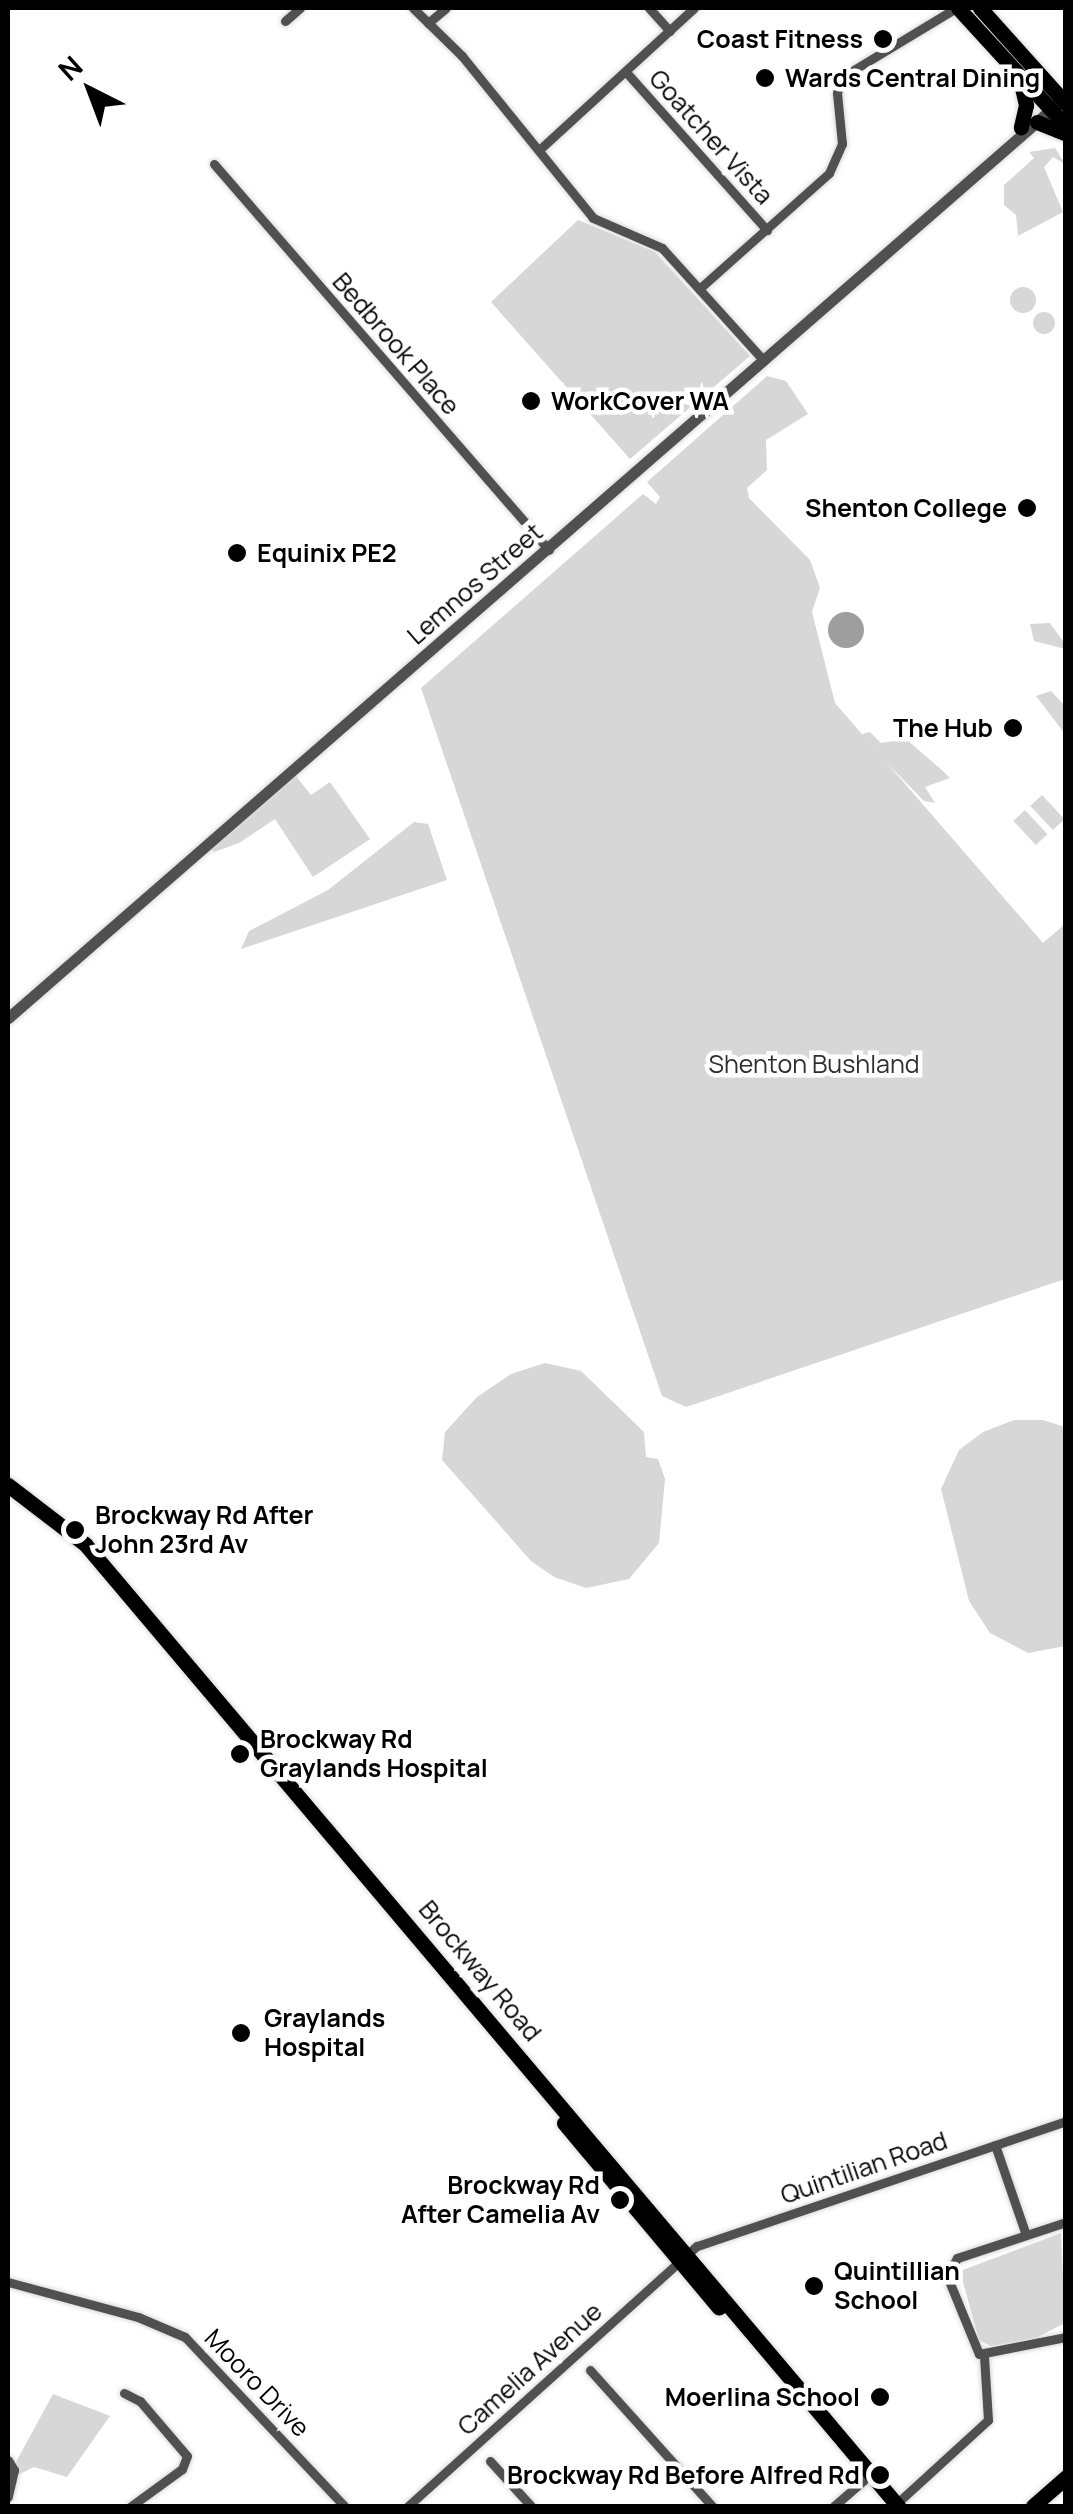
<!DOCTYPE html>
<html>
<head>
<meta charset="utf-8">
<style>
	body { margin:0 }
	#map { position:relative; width:1073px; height:2514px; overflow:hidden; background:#fff; font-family:Manrope,sans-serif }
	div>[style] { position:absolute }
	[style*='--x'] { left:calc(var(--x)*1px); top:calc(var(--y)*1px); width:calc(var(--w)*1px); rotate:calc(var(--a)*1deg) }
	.green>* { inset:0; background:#d7d7d7; transform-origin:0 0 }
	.round { border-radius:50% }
	.water>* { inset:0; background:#9e9e9e }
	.roads { filter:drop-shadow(0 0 2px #dbdbdb) drop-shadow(0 0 2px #dbdbdb) }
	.minor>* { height:9px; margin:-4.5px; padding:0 4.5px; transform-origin:4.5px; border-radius:4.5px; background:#505050 }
	.tertiary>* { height:11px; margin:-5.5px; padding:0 5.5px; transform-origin:5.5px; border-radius:5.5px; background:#505050 }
	.primary>* { height:15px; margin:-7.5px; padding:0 7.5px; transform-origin:7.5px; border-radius:7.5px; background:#000 }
	.dots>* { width:28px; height:28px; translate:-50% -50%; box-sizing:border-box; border:5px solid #fff; border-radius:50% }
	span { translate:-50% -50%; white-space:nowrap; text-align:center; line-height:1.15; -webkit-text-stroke:9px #fff; paint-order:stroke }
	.poi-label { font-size:25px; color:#000; font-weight:700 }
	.right { translate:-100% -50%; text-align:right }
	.left { translate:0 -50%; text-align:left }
	.street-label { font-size:25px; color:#000 }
	.park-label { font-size:25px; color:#2e2e2e }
	.frame { position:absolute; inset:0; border:10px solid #000; pointer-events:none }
	.north { position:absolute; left:40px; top:40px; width:100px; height:100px; -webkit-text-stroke:8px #fff; paint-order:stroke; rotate:318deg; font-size:28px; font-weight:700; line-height:40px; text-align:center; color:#000 }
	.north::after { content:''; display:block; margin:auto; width:35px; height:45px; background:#000; clip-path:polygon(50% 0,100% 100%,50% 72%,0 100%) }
</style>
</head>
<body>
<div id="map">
	<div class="green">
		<div style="clip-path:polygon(1055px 148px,1065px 164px,1053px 157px,1044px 167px,1063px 212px,1018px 236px,1016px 215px,1004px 205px,1004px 185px,1034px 158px,1029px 152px)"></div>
		<div style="clip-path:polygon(578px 220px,655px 252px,750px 356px,630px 459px,491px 302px)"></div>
		<div class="round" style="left:1010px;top:287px;width:26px;height:26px"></div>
		<div class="round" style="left:1033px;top:312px;width:22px;height:22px"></div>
		<div style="clip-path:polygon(767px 376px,786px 381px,808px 414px,766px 440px,767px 470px,747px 488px,749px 498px,810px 560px,820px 588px,812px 612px,835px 703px,1043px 943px,1065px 924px,1065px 1279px,686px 1407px,662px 1396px,421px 688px,643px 494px,656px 504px,660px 497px,647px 482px)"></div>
		<div style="clip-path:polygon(1050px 623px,1065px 644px,1065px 649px,1034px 641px,1030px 624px)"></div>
		<div style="clip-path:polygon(1051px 691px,1065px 706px,1065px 734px,1036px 696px)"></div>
		<div style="clip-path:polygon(870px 732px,881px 743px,906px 739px,944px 772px,950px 778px,925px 787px,935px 803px,924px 801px,883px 759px,862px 734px)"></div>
		<div style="clip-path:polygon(295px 775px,311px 795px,330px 782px,370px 839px,313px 877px,275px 819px,239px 843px,214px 852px,209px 847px)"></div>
		<div style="left:1042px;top:795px;width:33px;height:16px;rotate:47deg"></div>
		<div style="left:1025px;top:810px;width:33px;height:16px;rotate:47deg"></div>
		<div style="clip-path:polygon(414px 822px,428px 824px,447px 880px,241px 949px,249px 931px,328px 890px)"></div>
		<div style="clip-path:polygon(545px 1363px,581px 1371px,644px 1432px,646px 1457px,658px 1459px,665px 1479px,659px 1543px,629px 1579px,586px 1588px,554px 1577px,531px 1561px,442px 1460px,445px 1432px,477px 1397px,511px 1374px)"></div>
		<div style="clip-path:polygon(1043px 1420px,1065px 1427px,1065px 1646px,1028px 1653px,990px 1633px,969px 1601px,941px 1489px,959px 1450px,983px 1432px,1014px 1420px)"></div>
		<div style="clip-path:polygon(1061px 2233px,1065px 2323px,1036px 2338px,991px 2346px,979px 2340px,960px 2271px)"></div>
		<div style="clip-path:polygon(53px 2394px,110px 2416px,67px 2477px,34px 2467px,18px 2475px,16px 2462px)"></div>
	</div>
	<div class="water">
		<div class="round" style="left:828px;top:612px;width:36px;height:36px"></div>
	</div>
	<div class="roads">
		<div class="minor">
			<div style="--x:413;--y:8;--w:69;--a:44.4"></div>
			<div style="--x:462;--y:56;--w:208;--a:51"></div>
			<div style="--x:593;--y:218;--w:75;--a:23.5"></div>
			<div style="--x:662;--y:248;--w:152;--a:47.9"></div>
			<div style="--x:649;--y:8;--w:31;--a:48"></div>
			<div style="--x:285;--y:21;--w:20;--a:-41"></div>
			<div style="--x:428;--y:23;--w:23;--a:-40"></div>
			<div style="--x:626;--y:72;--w:212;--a:48.3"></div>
			<div style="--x:539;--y:150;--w:210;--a:-42.5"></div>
			<div style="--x:214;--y:164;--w:511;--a:49.05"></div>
			<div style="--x:699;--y:289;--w:174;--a:-41.7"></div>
			<div style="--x:829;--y:173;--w:32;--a:-66"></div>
			<div style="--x:842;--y:144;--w:51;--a:-95.6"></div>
			<div style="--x:837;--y:93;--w:17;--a:-73"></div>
			<div style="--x:842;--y:77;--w:133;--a:-31.2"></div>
			<div style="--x:995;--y:2145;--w:95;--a:71"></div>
			<div style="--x:1066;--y:2222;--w:115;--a:161.7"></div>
			<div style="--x:957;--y:2258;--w:21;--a:119"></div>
			<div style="--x:947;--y:2276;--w:84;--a:67.7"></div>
			<div style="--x:979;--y:2354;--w:89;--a:-11.1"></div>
			<div style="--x:8;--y:2282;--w:135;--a:15.1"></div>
			<div style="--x:138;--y:2317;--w:51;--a:23.1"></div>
			<div style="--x:185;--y:2337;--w:232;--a:46.7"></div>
			<div style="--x:590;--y:2370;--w:183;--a:48.1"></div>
			<div style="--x:124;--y:2393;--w:18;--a:27"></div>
			<div style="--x:140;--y:2401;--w:72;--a:49.5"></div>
			<div style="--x:187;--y:2456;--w:14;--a:111"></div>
			<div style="--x:182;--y:2469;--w:63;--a:144"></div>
			<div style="--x:8;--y:2460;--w:12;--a:59"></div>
			<div style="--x:14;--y:2470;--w:28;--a:103"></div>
			<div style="--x:490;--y:2461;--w:61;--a:47.7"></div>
			<div style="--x:895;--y:2505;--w:126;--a:-42.4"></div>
			<div style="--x:988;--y:2420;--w:64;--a:-93.6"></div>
			<div style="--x:408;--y:2506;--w:389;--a:-42"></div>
			<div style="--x:697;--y:2246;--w:390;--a:-18.7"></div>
			<div style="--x:834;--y:2506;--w:49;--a:-40.9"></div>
		</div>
		<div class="tertiary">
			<div style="--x:8;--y:1018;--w:1390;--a:-41.06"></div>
		</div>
		<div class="primary">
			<div style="--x:958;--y:8;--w:160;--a:47.5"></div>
			<div style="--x:980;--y:8;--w:129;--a:48.1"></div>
			<div style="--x:1020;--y:79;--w:27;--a:77"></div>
			<div style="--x:1026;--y:105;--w:23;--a:103"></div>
			<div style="--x:1037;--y:122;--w:31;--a:22"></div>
			<div style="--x:8;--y:1485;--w:97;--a:37.5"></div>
			<div style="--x:85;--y:1544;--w:1260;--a:49.8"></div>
			<div style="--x:564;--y:2123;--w:241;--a:50"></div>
			<div style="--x:1033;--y:2506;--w:44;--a:-41.3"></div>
		</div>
	</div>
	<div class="dots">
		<div style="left:883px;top:39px;background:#000"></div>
		<div style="left:765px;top:78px;background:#000"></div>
		<div style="left:531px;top:401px;background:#000"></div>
		<div style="left:1027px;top:508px;background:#000"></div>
		<div style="left:237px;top:553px;background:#000"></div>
		<div style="left:1013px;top:728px;background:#000"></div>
		<div style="left:75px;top:1530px;background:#000"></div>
		<div style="left:240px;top:1754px;background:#000"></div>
		<div style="left:241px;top:2033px;background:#000"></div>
		<div style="left:620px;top:2200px;background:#000"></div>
		<div style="left:814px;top:2286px;background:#000"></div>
		<div style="left:880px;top:2397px;background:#000"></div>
		<div style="left:880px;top:2475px;background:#000"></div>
	</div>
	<div class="poi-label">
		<span class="right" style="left:863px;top:39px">Coast Fitness</span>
		<span class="left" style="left:785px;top:78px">Wards Central Dining</span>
		<span class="left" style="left:551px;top:401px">WorkCover WA</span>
		<span class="right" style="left:1007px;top:508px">Shenton College</span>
		<span class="left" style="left:257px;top:553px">Equinix PE2</span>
		<span class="right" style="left:993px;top:728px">The Hub</span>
		<span class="left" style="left:95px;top:1530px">Brockway Rd After<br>John 23rd Av</span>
		<span class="left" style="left:260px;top:1754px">Brockway Rd<br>Graylands Hospital</span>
		<span class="left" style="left:264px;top:2033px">Graylands<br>Hospital</span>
		<span class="right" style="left:600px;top:2200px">Brockway Rd<br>After Camelia Av</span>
		<span class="left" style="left:834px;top:2286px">Quintillian<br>School</span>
		<span class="right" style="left:860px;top:2397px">Moerlina School</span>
		<span class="right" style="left:860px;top:2475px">Brockway Rd Before Alfred Rd</span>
	</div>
	<div class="street-label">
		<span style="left:711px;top:137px;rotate:48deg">Goatcher Vista</span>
		<span style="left:396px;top:344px;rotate:49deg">Bedbrook Place</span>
		<span style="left:475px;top:584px;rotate:-41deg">Lemnos Street</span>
		<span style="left:480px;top:1971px;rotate:50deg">Brockway Road</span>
		<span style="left:864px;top:2168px;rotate:-19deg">Quintilian Road</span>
		<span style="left:530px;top:2369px;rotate:-42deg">Camelia Avenue</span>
		<span style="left:257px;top:2383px;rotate:46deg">Mooro Drive</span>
	</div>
	<div class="park-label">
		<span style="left:814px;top:1064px">Shenton Bushland</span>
	</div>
	<div class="frame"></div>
	<div class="north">N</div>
</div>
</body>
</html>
